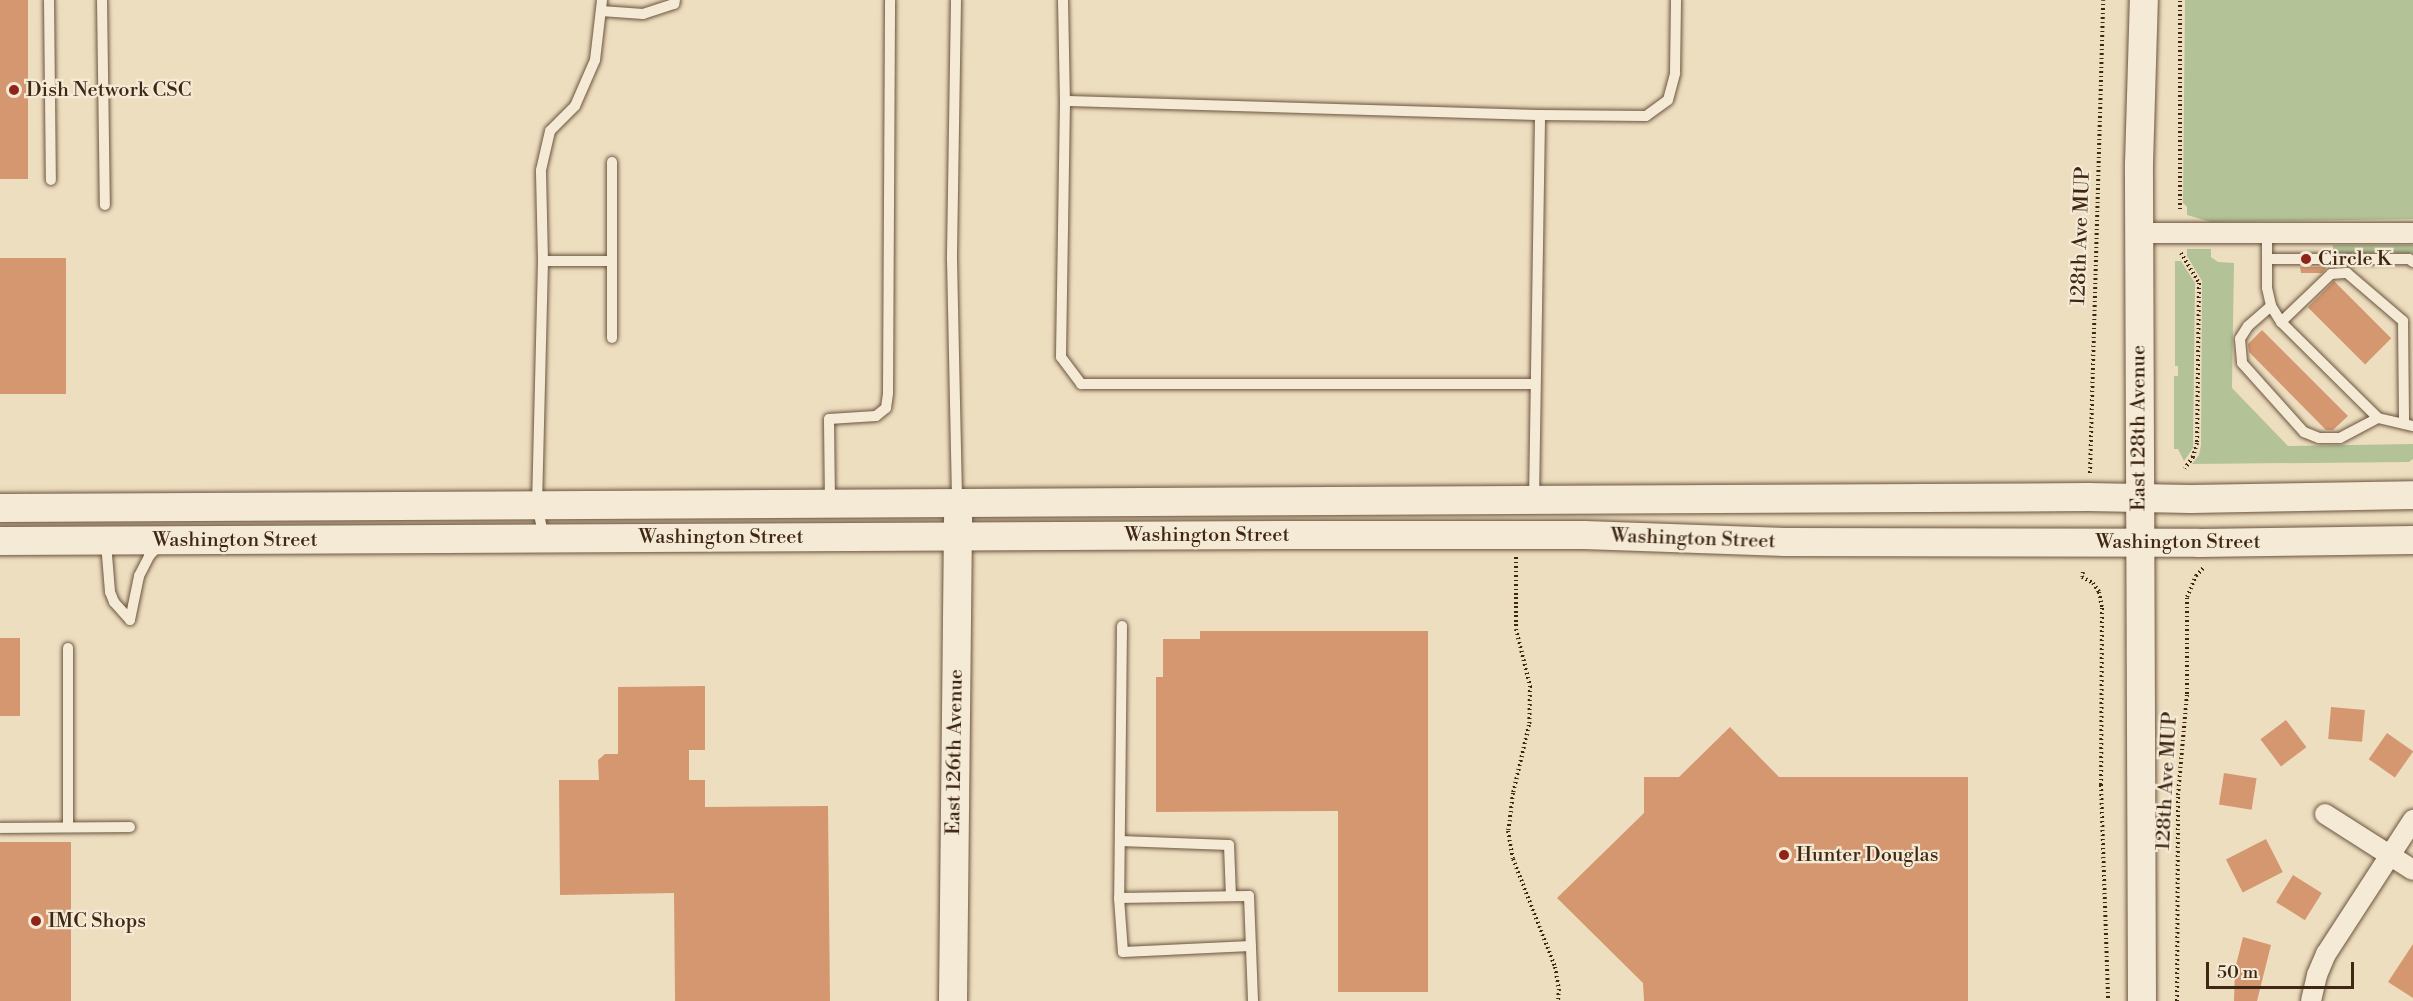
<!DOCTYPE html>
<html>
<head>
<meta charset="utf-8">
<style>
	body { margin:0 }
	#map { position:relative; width:2413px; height:1001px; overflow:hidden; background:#eedec0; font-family:"Libre Bodoni",serif }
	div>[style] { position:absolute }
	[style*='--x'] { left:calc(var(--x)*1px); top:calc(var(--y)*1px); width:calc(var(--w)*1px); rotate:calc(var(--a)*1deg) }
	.green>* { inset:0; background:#b3c297; transform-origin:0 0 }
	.building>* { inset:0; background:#d59770; transform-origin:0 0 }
	.path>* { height:4px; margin-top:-2px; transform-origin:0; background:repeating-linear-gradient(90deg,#3f2713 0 1.5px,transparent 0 4.5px) }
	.roads { filter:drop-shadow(0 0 2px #6b553e) drop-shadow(0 0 2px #6b553e) }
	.lane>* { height:10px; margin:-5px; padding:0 5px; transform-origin:5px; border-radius:5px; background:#f4ead6 }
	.street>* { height:20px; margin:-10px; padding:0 10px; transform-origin:10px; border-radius:10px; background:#f4ead6 }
	.secondary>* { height:28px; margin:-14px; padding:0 14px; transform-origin:14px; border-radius:14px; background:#f4ead6 }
	.dots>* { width:16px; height:16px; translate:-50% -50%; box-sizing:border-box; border:3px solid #f4ead6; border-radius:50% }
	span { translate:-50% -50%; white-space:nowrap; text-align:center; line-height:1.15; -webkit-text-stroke:4.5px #f4ead6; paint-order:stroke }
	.poi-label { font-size:20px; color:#3f2713 }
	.left { translate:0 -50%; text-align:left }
	.street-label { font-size:20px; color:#3f2713 }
	.scale { position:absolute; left:2206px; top:962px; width:148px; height:27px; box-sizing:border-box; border:3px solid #3f2713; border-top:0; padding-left:8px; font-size:18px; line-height:21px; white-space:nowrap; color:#3f2713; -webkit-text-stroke:4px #f4ead6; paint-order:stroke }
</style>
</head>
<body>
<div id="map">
	<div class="green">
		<div style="clip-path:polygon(2185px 0,2413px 0,2413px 219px,2211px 222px,2187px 215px,2187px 207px,2183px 203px)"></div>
		<div style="left:2413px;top:245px;width:8px;height:80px;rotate:90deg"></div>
		<div style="clip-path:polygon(2187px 249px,2211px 249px,2211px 257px,2218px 262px,2234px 263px,2232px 388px,2288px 446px,2413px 444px,2413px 459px,2409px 462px,2192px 464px,2199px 455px,2201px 445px,2202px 281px,2187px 256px)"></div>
		<div style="clip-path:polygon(2175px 261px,2181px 261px,2195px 283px,2193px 448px,2184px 461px,2178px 449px,2174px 449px,2174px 376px,2178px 376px,2178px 366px,2175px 366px)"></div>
	</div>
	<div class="building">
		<div style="left:0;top:0;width:28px;height:179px"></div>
		<div style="left:66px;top:258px;width:136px;height:66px;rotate:90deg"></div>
		<div style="clip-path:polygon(2300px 267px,2326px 267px,2326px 268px,2322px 273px,2301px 273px)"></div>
		<div style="left:2334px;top:281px;width:81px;height:37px;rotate:45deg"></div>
		<div style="clip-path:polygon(2262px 330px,2348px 416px,2333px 430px,2326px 430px,2249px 352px,2248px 344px)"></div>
		<div style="clip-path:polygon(1200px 631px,1428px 631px,1428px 992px,1338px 992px,1338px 811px,1156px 812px,1156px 677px,1163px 677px,1163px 639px,1200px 639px)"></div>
		<div style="left:0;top:638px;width:20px;height:78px"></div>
		<div style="clip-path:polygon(705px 686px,705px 750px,689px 750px,689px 780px,705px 780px,705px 807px,828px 806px,830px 1001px,675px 1001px,674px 893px,560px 895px,559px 780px,599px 780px,598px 760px,605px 754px,618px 754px,618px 687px)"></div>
		<div style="left:2331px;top:707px;width:34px;height:32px;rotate:5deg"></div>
		<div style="left:2286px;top:720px;width:34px;height:32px;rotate:53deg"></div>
		<div style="clip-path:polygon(1730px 727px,1779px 777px,1968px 777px,1968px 1001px,1644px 1001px,1643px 983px,1557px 898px,1644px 813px,1644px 777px,1679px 777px)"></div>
		<div style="left:2387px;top:733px;width:32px;height:32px;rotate:35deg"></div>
		<div style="left:2224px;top:773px;width:33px;height:32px;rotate:9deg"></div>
		<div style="left:2266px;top:839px;width:37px;height:45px;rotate:63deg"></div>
		<div style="left:0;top:842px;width:71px;height:159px"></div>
		<div style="left:2293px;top:875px;width:34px;height:32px;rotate:32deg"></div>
		<div style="clip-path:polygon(2243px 937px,2271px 945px,2257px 1001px,2234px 1001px,2235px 969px)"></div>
		<div style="clip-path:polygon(2413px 944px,2413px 998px,2388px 982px)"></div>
	</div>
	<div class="path">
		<div style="--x:2180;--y:209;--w:209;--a:-90"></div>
		<div style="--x:2181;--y:253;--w:35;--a:59"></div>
		<div style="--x:2199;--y:283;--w:160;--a:90.7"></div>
		<div style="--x:2197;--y:443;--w:15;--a:106"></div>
		<div style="--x:2193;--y:457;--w:14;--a:126"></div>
		<div style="--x:2090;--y:473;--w:473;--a:-88.4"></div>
		<div style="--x:1516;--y:557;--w:72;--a:90"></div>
		<div style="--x:1516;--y:629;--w:59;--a:76.2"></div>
		<div style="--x:1530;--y:686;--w:39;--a:91"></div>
		<div style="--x:1529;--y:725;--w:70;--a:103.2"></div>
		<div style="--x:1513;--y:793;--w:38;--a:97"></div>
		<div style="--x:1508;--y:831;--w:28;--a:80"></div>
		<div style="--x:1513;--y:859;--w:116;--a:68.7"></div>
		<div style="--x:1555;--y:967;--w:22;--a:80"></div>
		<div style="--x:1559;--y:989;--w:12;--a:95"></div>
		<div style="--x:2083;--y:572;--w:5;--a:101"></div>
		<div style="--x:2082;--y:577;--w:13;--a:29"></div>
		<div style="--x:2093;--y:583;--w:11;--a:56"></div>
		<div style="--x:2099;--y:592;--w:16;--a:79"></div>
		<div style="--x:2102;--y:608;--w:177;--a:90.3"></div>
		<div style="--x:2101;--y:785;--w:216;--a:88.1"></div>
		<div style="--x:2177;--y:1001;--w:206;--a:-89.7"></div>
		<div style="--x:2178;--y:795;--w:101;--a:-84.9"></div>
		<div style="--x:2187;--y:694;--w:97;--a:-90"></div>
		<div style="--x:2187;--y:597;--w:23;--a:-67"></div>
		<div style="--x:2196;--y:576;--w:12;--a:-48"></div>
	</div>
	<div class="roads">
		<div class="lane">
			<div style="--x:49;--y:0;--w:180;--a:89.4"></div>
			<div style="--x:102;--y:0;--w:205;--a:89.2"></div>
			<div style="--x:956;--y:0;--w:259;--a:90.9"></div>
			<div style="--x:952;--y:259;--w:242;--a:88.8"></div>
			<div style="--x:1063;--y:0;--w:101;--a:88.9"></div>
			<div style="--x:601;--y:11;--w:42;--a:4.1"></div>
			<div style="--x:643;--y:14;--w:33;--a:-18"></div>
			<div style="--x:674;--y:4;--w:4;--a:-76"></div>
			<div style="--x:1540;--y:115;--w:106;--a:0.5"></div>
			<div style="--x:1646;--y:116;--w:27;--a:-36"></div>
			<div style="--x:1668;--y:100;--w:28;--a:-75"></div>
			<div style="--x:1675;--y:73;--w:73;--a:-89.2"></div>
			<div style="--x:2267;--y:233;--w:55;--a:90"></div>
			<div style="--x:2267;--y:288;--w:18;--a:77"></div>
			<div style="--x:2271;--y:306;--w:19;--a:58"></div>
			<div style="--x:2281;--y:322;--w:136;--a:44.7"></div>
			<div style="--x:2378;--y:418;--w:36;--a:13"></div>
			<div style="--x:2267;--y:259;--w:142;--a:0"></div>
			<div style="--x:2409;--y:259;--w:5;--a:37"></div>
			<div style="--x:543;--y:261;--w:69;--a:0"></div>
			<div style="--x:612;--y:261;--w:77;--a:90"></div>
			<div style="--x:612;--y:261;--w:99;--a:-90"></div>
			<div style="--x:2271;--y:306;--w:30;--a:139"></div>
			<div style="--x:2248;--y:326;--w:15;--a:122"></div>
			<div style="--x:2240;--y:339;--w:24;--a:85"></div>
			<div style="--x:2242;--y:363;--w:93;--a:48.1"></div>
			<div style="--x:2304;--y:432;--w:16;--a:22"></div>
			<div style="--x:2319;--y:438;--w:21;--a:0"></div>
			<div style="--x:2340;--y:438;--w:43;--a:-27.8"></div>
			<div style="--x:2281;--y:322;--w:69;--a:-43.8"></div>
			<div style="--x:2331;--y:274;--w:16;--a:-4"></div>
			<div style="--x:2347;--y:273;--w:74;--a:40.6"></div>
			<div style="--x:2403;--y:321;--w:103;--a:89.4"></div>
			<div style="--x:1534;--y:500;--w:385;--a:-89.1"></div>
			<div style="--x:1540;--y:115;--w:475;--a:-178.3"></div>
			<div style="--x:1065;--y:101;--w:256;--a:90.9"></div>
			<div style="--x:1061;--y:357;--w:34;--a:53"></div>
			<div style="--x:1081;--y:384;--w:454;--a:0"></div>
			<div style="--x:830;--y:503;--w:84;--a:-90.7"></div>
			<div style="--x:829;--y:419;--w:47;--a:-3.7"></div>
			<div style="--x:876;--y:416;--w:13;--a:-39"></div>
			<div style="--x:886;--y:408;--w:15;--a:-82"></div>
			<div style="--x:888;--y:393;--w:393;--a:-89.7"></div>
			<div style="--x:544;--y:538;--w:33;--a:-102"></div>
			<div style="--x:537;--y:506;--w:245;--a:-88.6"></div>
			<div style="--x:543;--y:261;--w:91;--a:-91.3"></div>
			<div style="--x:541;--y:170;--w:40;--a:-77"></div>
			<div style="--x:550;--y:131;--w:35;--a:-45"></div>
			<div style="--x:575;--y:106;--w:50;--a:-66.5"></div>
			<div style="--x:595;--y:60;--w:60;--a:-83.3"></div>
			<div style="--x:106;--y:543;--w:49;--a:85.3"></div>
			<div style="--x:110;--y:592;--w:11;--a:68"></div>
			<div style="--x:114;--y:602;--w:24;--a:48"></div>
			<div style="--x:130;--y:620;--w:45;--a:-78.4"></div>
			<div style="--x:139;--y:576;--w:22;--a:-63"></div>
			<div style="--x:149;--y:556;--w:16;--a:-47"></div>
			<div style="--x:1122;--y:626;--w:272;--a:90.6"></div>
			<div style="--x:1119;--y:898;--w:130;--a:-0.9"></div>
			<div style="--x:1249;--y:896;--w:105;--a:87.8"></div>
			<div style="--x:68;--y:648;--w:179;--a:90"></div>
			<div style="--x:0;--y:828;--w:130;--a:-0.4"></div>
			<div style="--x:1120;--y:841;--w:109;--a:2.1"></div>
			<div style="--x:1229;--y:845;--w:51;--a:87.8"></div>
			<div style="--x:1119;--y:898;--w:54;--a:85.8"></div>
			<div style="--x:1123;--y:952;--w:128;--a:-2.7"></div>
		</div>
		<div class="street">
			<div style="--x:2139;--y:233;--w:274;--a:0"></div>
			<div style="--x:2325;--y:814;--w:104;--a:32.5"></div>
			<div style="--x:2311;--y:1001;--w:27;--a:-77"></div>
			<div style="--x:2317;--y:975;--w:23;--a:-67"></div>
			<div style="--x:2326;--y:954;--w:160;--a:-57"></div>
		</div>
		<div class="secondary">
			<div style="--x:0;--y:508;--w:2088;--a:-0.3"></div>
			<div style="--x:2088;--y:497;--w:103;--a:1.1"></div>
			<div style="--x:2191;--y:499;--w:222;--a:-1"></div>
			<div style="--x:0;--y:541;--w:1281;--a:-0.27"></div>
			<div style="--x:1281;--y:535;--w:303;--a:0"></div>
			<div style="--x:1584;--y:535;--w:201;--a:2"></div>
			<div style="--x:1785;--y:542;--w:413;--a:0.1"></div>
			<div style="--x:2198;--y:543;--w:215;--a:-0.8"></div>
			<div style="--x:953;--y:1001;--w:484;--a:-89.4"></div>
			<div style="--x:2142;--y:1001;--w:837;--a:-90.21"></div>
			<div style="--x:2139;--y:164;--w:164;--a:-88.3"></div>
		</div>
	</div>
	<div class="dots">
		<div style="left:14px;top:90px;background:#8f2418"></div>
		<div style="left:2306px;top:259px;background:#8f2418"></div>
		<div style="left:1784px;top:855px;background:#8f2418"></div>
		<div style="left:36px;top:921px;background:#8f2418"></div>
	</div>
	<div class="poi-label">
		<span class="left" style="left:26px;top:90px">Dish Network CSC</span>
		<span class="left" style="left:2318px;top:259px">Circle K</span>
		<span class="left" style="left:1796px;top:855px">Hunter Douglas</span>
		<span class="left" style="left:48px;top:921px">IMC Shops</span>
	</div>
	<div class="street-label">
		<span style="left:2081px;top:236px;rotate:-88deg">128th Ave MUP</span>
		<span style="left:2139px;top:428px;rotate:-90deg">East 128th Avenue</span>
		<span style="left:1207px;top:535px">Washington Street</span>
		<span style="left:721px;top:537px">Washington Street</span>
		<span style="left:1693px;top:539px;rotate:2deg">Washington Street</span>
		<span style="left:235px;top:540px">Washington Street</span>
		<span style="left:2178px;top:542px">Washington Street</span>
		<span style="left:955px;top:752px;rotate:-89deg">East 126th Avenue</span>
		<span style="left:2167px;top:781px;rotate:-87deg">128th Ave MUP</span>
	</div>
	<div class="scale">50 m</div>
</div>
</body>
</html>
